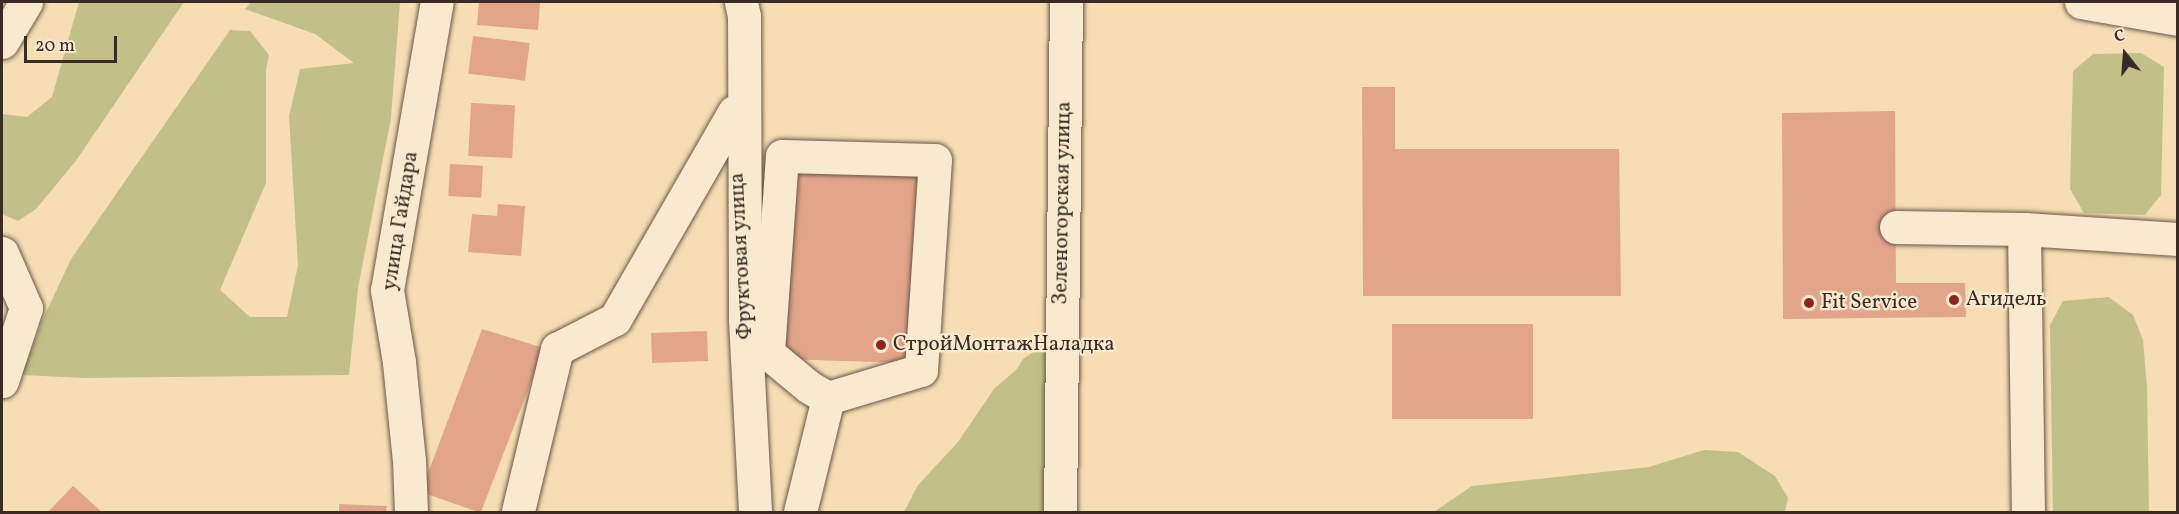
<!DOCTYPE html>
<html>
<head>
<meta charset="utf-8">
<style>
	body { margin:0 }
	#map { position:relative; width:2179px; height:514px; overflow:hidden; background:#f6ddb3; font-family:Vollkorn,serif }
	div>[style] { position:absolute }
	[style*='--x'] { left:calc(var(--x)*1px); top:calc(var(--y)*1px); width:calc(var(--w)*1px); rotate:calc(var(--a)*1deg) }
	.green>* { inset:0; background:#c3bf88 }
	.building>* { inset:0; background:#e3a589; transform-origin:0 0 }
	.roads { filter:drop-shadow(0 0 2px #695848) drop-shadow(0 0 2px #695848) }
	.minor>* { height:33px; margin:-16.5px; padding:0 16.5px; transform-origin:16.5px; border-radius:16.5px; background:#f9e9ce }
	.dots>* { width:16px; height:16px; translate:-50% -50%; box-sizing:border-box; border:3px solid #f9e9ce; border-radius:50% }
	span { translate:-50% -50%; white-space:nowrap; text-align:center; line-height:1.15; -webkit-text-stroke:4.5px #f9e9ce; paint-order:stroke }
	.street-label { font-size:21px; color:#3a2b25 }
	.poi-label { font-size:21px; color:#3a2b25 }
	.left { translate:0 -50%; text-align:left }
	.frame { position:absolute; inset:0; border:3px solid #3a2b25; pointer-events:none }
	.north { position:absolute; left:2095px; top:24px; width:60px; height:60px; -webkit-text-stroke:4px #f9e9ce; paint-order:stroke; rotate:343deg; font-size:16px; font-weight:700; line-height:24px; text-align:center; color:#3a2b25 }
	.north::after { content:''; display:block; margin:auto; width:21px; height:27px; background:#3a2b25; clip-path:polygon(50% 0,100% 100%,50% 72%,0 100%) }
	.scale { position:absolute; left:24px; top:36px; width:93px; height:27px; box-sizing:border-box; border:3px solid #3a2b25; border-top:0; padding-left:8px; font-size:18px; line-height:21px; white-space:nowrap; color:#3a2b25; -webkit-text-stroke:4px #f9e9ce; paint-order:stroke }
</style>
</head>
<body>
<div id="map">
	<div class="green">
		<div style="clip-path:polygon(79px 2px,184px 2px,75px 162px,36px 209px,18px 221px,4px 215px,2px 211px,2px 114px,27px 117px,52px 97px)"></div>
		<div style="clip-path:polygon(251px 2px,400px 2px,391px 118px,358px 288px,349px 375px,85px 378px,22px 375px,43px 319px,71px 259px,230px 30px,250px 31px,269px 55px,266px 70px,266px 183px,220px 290px,250px 317px,287px 317px,298px 265px,289px 116px,300px 69px,354px 63px,315px 34px,245px 9px)"></div>
		<div style="clip-path:polygon(2141px 53px,2164px 67px,2161px 195px,2145px 215px,2084px 213px,2070px 189px,2073px 71px,2093px 54px)"></div>
		<div style="clip-path:polygon(2109px 297px,2133px 315px,2143px 340px,2147px 387px,2149px 512px,2053px 512px,2050px 325px,2063px 301px)"></div>
		<div style="clip-path:polygon(1045px 344px,1049px 512px,904px 512px,918px 485px,958px 442px,994px 389px,1017px 369px,1023px 359px)"></div>
		<div style="clip-path:polygon(1704px 450px,1738px 452px,1775px 476px,1788px 498px,1785px 512px,1434px 512px,1472px 486px,1649px 467px)"></div>
	</div>
	<div class="building">
		<div style="clip-path:polygon(479px 2px,540px 2px,538px 30px,477px 25px)"></div>
		<div style="left:473px;top:36px;width:57px;height:38px;rotate:7deg"></div>
		<div style="clip-path:polygon(1362px 87px,1395px 87px,1395px 149px,1619px 149px,1621px 296px,1363px 296px)"></div>
		<div style="left:471px;top:103px;width:44px;height:53px;rotate:3deg"></div>
		<div style="clip-path:polygon(1895px 111px,1896px 283px,1965px 283px,1966px 317px,1783px 319px,1782px 113px)"></div>
		<div style="left:450px;top:164px;width:33px;height:32px;rotate:3deg"></div>
		<div style="left:791px;top:171px;width:128px;height:188px;rotate:2deg"></div>
		<div style="clip-path:polygon(498px 204px,525px 206px,521px 256px,468px 252px,472px 214px,497px 216px)"></div>
		<div style="left:1533px;top:324px;width:95px;height:141px;rotate:90deg"></div>
		<div style="clip-path:polygon(482px 329px,544px 348px,481px 512px,478px 512px,421px 492px)"></div>
		<div style="left:707px;top:331px;width:30px;height:56px;rotate:88deg"></div>
		<div style="clip-path:polygon(73px 486px,102px 512px,48px 512px)"></div>
		<div style="clip-path:polygon(339px 504px,387px 506px,386px 512px,339px 512px)"></div>
	</div>
	<div class="roads">
		<div class="minor">
			<div style="--x:741;--y:2;--w:14;--a:78"></div>
			<div style="--x:744;--y:16;--w:302;--a:89.8"></div>
			<div style="--x:745;--y:318;--w:42;--a:56.7"></div>
			<div style="--x:768;--y:353;--w:53;--a:39.7"></div>
			<div style="--x:809;--y:387;--w:22;--a:30"></div>
			<div style="--x:828;--y:398;--w:97;--a:-16.8"></div>
			<div style="--x:921;--y:370;--w:210;--a:-86.2"></div>
			<div style="--x:935;--y:160;--w:153;--a:-178.5"></div>
			<div style="--x:782;--y:156;--w:197;--a:94.1"></div>
			<div style="--x:2081;--y:2;--w:98;--a:9.9"></div>
			<div style="--x:2;--y:42;--w:47;--a:-59"></div>
			<div style="--x:1896;--y:227;--w:128;--a:0.9"></div>
			<div style="--x:2024;--y:229;--w:154;--a:3.7"></div>
			<div style="--x:2024;--y:229;--w:283;--a:89.2"></div>
			<div style="--x:2;--y:253;--w:60;--a:66.4"></div>
			<div style="--x:26;--y:308;--w:77;--a:108.2"></div>
			<div style="--x:745;--y:320;--w:192;--a:87"></div>
			<div style="--x:518;--y:511;--w:167;--a:-76.5"></div>
			<div style="--x:557;--y:349;--w:65;--a:-27.3"></div>
			<div style="--x:615;--y:319;--w:239;--a:-60.1"></div>
			<div style="--x:411;--y:512;--w:51;--a:-92.2"></div>
			<div style="--x:409;--y:461;--w:100;--a:-95.8"></div>
			<div style="--x:399;--y:362;--w:73;--a:-99.5"></div>
			<div style="--x:387;--y:290;--w:292;--a:-80.2"></div>
			<div style="--x:800;--y:512;--w:117;--a:-76.2"></div>
			<div style="--x:1060;--y:512;--w:510;--a:-89.33"></div>
		</div>
	</div>
	<div class="dots">
		<div style="left:1954px;top:300px;background:#8f2418"></div>
		<div style="left:1809px;top:303px;background:#8f2418"></div>
		<div style="left:881px;top:345px;background:#8f2418"></div>
	</div>
	<div class="street-label">
		<span style="left:1063px;top:203px;rotate:-89deg">Зеленогорская улица</span>
		<span style="left:401px;top:221px;rotate:-81deg">улица Гайдара</span>
		<span style="left:742px;top:256px;rotate:-93deg">Фруктовая улица</span>
	</div>
	<div class="poi-label">
		<span class="left" style="left:1966px;top:300px">Агидель</span>
		<span class="left" style="left:1821px;top:303px">Fit Service</span>
		<span class="left" style="left:893px;top:345px">СтройМонтажНаладка</span>
	</div>
	<div class="frame"></div>
	<div class="north">С</div>
	<div class="scale">20 m</div>
</div>
</body>
</html>
